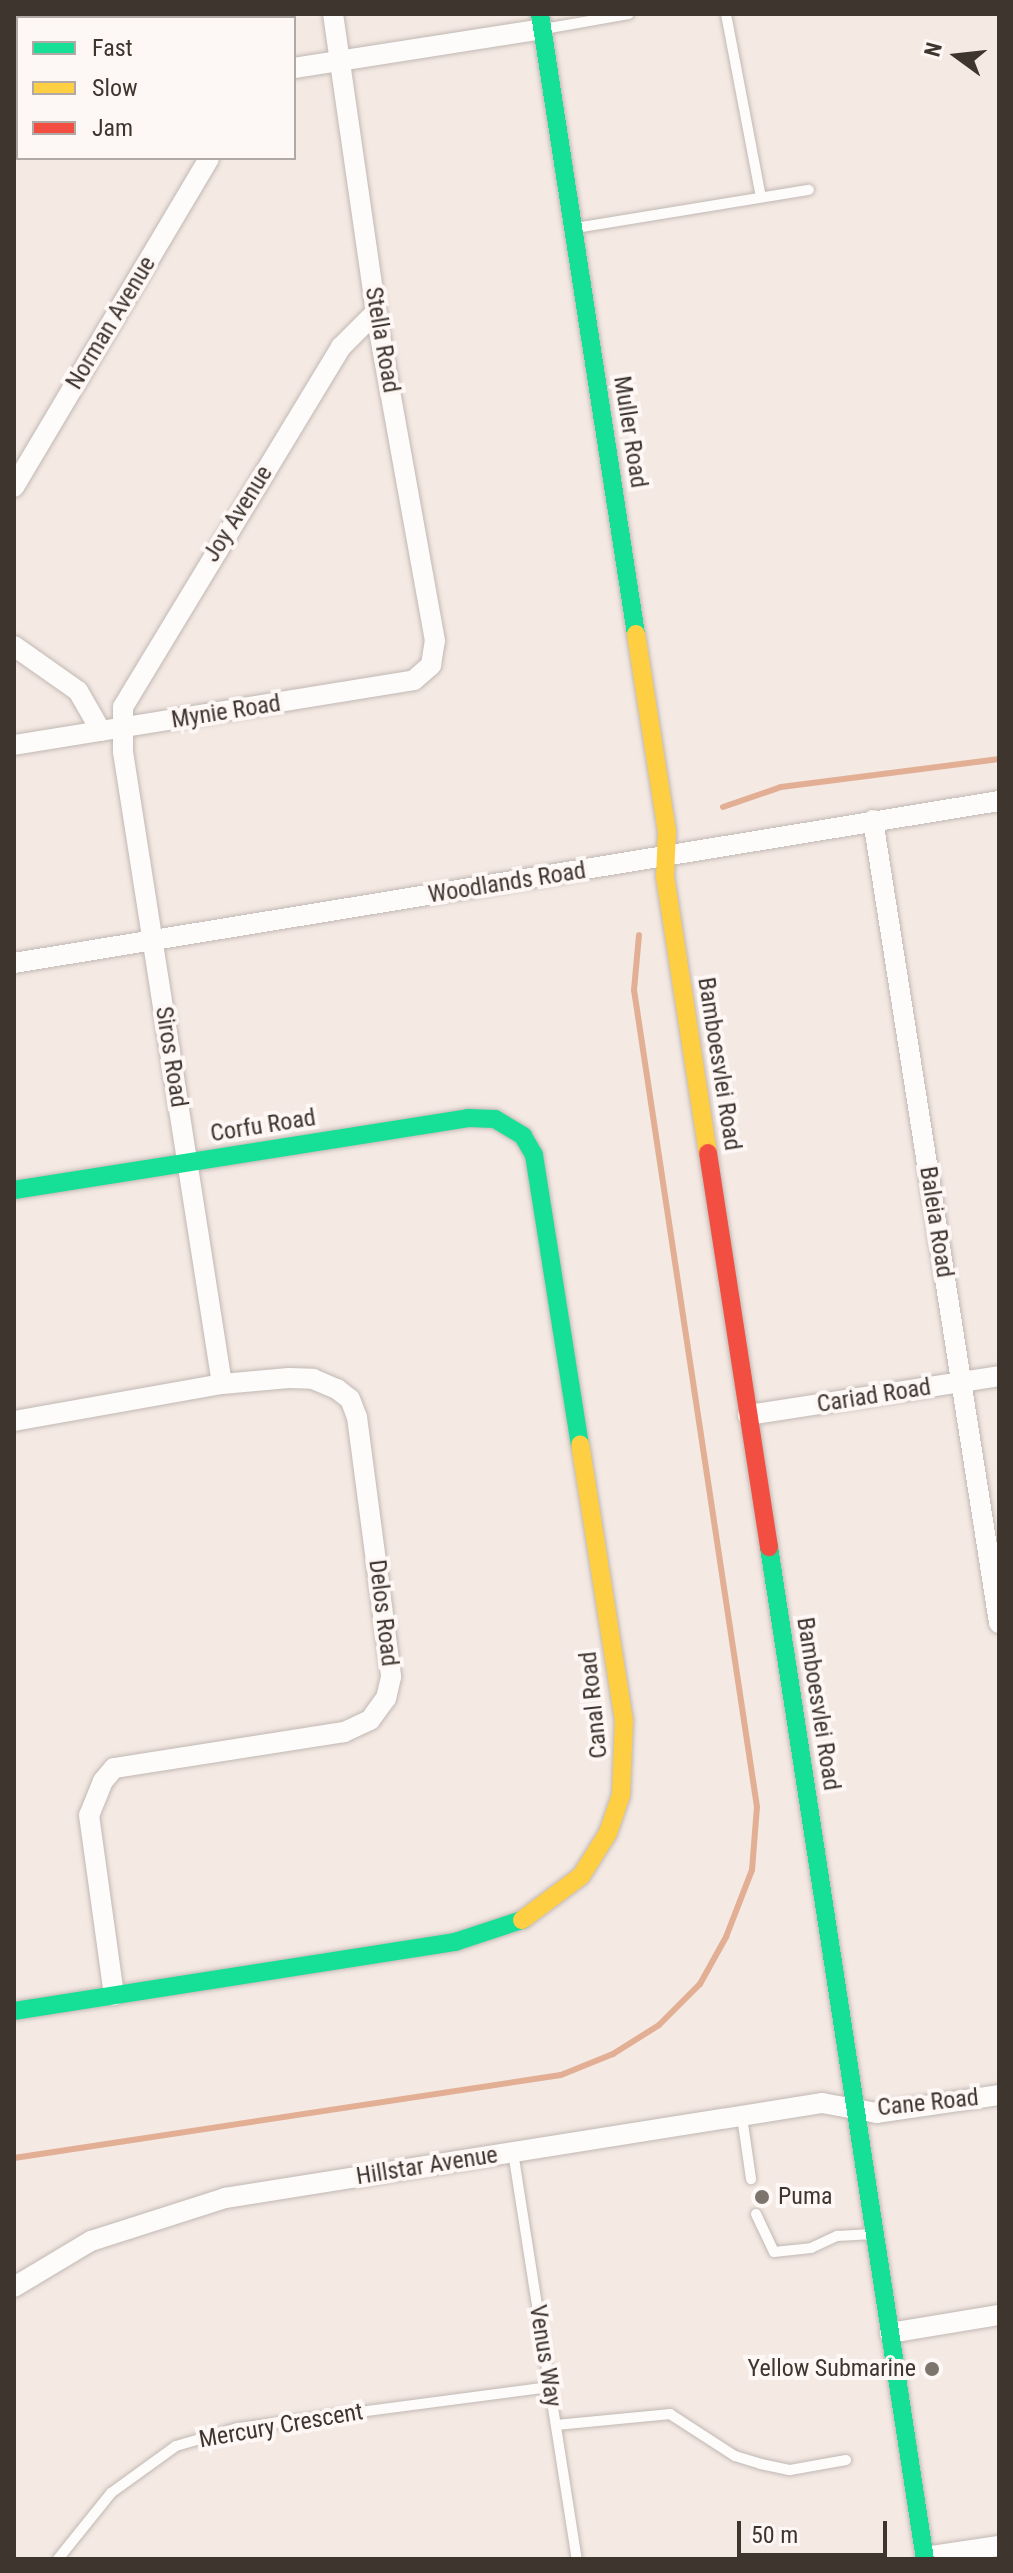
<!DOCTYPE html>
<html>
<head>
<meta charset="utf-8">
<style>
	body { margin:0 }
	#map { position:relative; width:1013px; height:2573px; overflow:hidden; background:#f4e9e3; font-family:"Roboto Condensed",sans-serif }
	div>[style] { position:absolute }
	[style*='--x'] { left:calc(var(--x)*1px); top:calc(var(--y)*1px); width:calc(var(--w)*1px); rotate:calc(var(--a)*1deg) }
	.stream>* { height:6px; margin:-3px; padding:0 3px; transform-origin:3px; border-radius:3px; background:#e2af94 }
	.roads { filter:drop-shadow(0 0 2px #c1b8b3) drop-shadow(0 0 2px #c1b8b3) }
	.lane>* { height:10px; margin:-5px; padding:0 5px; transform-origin:5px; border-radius:5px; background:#fdfcfb }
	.street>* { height:20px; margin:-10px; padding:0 10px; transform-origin:10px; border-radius:10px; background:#fdfcfb }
	.fast>* { height:18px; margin:-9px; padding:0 9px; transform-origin:9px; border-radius:9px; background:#16e098 }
	.slow>* { height:18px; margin:-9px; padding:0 9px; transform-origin:9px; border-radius:9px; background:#ffcf43 }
	.jam>* { height:18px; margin:-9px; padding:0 9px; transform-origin:9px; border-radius:9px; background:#f24e42 }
	.dots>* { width:22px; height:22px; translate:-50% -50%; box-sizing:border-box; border:4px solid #fdf7f5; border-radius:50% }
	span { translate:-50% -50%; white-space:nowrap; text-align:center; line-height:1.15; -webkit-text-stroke:8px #fdf7f5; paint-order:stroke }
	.street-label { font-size:24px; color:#3f352f }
	.poi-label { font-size:24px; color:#3f352f }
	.left { translate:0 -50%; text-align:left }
	.right { translate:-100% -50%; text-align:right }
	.frame { position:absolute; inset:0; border:16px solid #3f352f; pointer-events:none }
	.legend { position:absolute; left:16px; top:16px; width:280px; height:144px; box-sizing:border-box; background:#fdf7f5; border:2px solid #b1a9a6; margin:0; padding:10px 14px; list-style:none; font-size:24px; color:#3f352f }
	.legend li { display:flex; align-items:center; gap:16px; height:40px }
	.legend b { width:40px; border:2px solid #b1a9a6 }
	.north { position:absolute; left:917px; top:16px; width:80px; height:80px; -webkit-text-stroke:6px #fdf7f5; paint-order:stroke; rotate:285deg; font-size:22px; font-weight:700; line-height:32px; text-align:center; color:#3f352f }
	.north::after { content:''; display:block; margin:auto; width:28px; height:36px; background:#3f352f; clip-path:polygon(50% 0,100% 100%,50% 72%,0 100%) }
	.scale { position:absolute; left:737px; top:2521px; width:150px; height:36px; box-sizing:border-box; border:4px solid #3f352f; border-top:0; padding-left:10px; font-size:24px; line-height:28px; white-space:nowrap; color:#3f352f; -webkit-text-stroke:6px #fdf7f5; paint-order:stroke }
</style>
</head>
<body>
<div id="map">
	<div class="stream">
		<div style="--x:723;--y:807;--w:61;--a:-19"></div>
		<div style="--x:781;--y:787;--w:220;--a:-7.3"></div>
		<div style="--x:14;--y:2158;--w:553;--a:-8.63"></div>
		<div style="--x:561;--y:2075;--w:56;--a:-22"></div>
		<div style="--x:613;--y:2054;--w:54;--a:-32.2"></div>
		<div style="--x:659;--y:2025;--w:58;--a:-45"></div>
		<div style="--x:700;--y:1984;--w:54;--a:-61"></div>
		<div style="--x:726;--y:1937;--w:72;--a:-68.8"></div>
		<div style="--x:752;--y:1870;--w:63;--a:-85.5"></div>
		<div style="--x:757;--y:1807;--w:826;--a:-98.56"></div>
		<div style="--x:634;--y:990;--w:55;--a:-84.8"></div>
	</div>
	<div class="roads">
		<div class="lane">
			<div style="--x:726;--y:14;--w:186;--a:79.2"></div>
			<div style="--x:544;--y:29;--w:86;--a:-10"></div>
			<div style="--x:576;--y:228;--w:236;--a:-9.3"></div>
			<div style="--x:742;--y:2117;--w:63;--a:81.7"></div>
			<div style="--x:513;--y:2152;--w:412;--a:81.1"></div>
			<div style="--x:756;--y:2214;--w:42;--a:64.7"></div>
			<div style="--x:774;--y:2252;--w:37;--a:-6"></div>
			<div style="--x:811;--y:2248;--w:29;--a:-25"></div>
			<div style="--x:837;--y:2236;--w:36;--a:-3"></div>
			<div style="--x:556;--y:2425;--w:115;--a:-5.5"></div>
			<div style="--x:670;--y:2414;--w:77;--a:32.9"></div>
			<div style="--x:735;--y:2456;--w:27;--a:17"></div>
			<div style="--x:761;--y:2464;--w:30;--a:12"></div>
			<div style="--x:790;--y:2470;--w:57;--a:-10.1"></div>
			<div style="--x:58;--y:2559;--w:85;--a:-51.2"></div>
			<div style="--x:111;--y:2493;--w:80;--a:-35.9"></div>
			<div style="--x:176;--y:2446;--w:65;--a:-16.2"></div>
			<div style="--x:238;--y:2428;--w:315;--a:-7.5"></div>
		</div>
		<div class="street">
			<div style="--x:131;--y:14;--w:7;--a:34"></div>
			<div style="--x:65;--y:18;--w:4;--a:-63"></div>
			<div style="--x:294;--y:68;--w:251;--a:-8.9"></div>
			<div style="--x:14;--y:100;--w:8;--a:-60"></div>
			<div style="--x:14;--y:487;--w:382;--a:-59.3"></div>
			<div style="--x:14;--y:646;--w:78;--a:35.1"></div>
			<div style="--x:78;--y:691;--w:46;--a:60.1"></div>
			<div style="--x:14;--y:745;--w:405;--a:-9.2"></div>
			<div style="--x:414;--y:680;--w:23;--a:-41"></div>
			<div style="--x:431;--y:665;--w:24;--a:-81"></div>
			<div style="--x:435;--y:641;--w:334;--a:-100.2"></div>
			<div style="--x:376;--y:312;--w:301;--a:-98.2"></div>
			<div style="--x:873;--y:820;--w:813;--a:81.08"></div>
			<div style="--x:14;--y:963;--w:998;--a:-9.34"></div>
			<div style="--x:222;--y:1384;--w:640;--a:-98.9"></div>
			<div style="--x:123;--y:752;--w:45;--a:-90"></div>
			<div style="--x:123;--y:707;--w:421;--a:-58.8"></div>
			<div style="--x:341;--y:347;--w:49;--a:-45"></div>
			<div style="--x:748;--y:1415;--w:254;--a:-8.8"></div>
			<div style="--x:14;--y:1421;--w:211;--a:-10.1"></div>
			<div style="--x:222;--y:1384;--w:67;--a:-5.1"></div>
			<div style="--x:289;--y:1378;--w:24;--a:2"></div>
			<div style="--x:313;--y:1379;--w:26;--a:23"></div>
			<div style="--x:337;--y:1389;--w:16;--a:38"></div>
			<div style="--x:350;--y:1399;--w:19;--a:69"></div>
			<div style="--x:357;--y:1417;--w:262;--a:82.5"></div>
			<div style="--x:391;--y:1677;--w:22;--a:103"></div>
			<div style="--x:386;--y:1698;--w:27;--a:126"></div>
			<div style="--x:370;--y:1720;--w:29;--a:155"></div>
			<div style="--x:344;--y:1732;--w:233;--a:171.1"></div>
			<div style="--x:114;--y:1768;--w:17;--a:130"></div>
			<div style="--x:103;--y:1781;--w:37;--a:112"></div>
			<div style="--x:89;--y:1815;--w:182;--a:82.1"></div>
			<div style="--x:14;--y:2287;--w:90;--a:-30.9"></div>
			<div style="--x:91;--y:2241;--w:141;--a:-17.8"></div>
			<div style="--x:225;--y:2198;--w:605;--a:-9.04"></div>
			<div style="--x:822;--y:2103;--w:56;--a:10.3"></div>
			<div style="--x:877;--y:2113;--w:123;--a:-8.4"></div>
			<div style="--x:890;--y:2333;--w:110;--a:-9.4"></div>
			<div style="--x:925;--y:2557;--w:75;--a:-8.5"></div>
		</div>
		<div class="fast">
			<div style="--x:540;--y:14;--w:627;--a:81.2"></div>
			<div style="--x:14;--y:1190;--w:460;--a:-9"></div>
			<div style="--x:468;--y:1118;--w:27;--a:2"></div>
			<div style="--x:495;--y:1119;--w:33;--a:31"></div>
			<div style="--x:523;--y:1136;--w:22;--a:60"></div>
			<div style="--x:534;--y:1155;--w:293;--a:81"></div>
			<div style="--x:769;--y:1547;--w:1024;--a:81.24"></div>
			<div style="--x:14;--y:2011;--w:446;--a:-8.9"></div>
			<div style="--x:455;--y:1942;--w:71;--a:-18.2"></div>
		</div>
		<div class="slow">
			<div style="--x:636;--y:634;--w:199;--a:81.1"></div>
			<div style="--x:667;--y:831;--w:45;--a:92.5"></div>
			<div style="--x:665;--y:876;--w:280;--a:81.2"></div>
			<div style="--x:522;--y:1920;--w:74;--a:-36.7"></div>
			<div style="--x:581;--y:1876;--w:51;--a:-57.9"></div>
			<div style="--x:608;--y:1833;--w:40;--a:-71.1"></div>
			<div style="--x:621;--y:1795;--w:74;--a:-87.7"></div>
			<div style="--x:624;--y:1721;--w:280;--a:-99"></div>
		</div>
		<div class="jam">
			<div style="--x:708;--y:1153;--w:399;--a:81.2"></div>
		</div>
	</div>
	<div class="dots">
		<div style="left:762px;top:2197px;background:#7e746e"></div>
		<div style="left:932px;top:2369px;background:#7e746e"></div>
	</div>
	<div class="street-label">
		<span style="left:111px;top:323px;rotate:-59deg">Norman Avenue</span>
		<span style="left:382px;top:340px;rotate:80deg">Stella Road</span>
		<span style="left:630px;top:432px;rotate:81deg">Muller Road</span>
		<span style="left:238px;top:514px;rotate:-58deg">Joy Avenue</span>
		<span style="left:226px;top:712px;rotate:-9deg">Mynie Road</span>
		<span style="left:507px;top:883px;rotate:-9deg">Woodlands Road</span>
		<span style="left:171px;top:1057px;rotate:81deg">Siros Road</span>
		<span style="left:719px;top:1064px;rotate:81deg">Bamboesvlei Road</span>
		<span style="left:263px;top:1126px;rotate:-9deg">Corfu Road</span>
		<span style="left:936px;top:1222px;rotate:81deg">Baleia Road</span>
		<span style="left:874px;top:1396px;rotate:-9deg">Cariad Road</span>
		<span style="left:383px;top:1613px;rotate:83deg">Delos Road</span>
		<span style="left:818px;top:1704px;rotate:81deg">Bamboesvlei Road</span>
		<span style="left:594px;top:1705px;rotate:-96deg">Canal Road</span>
		<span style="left:928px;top:2103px;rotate:-6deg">Cane Road</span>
		<span style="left:427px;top:2166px;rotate:-9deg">Hillstar Avenue</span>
		<span style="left:545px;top:2356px;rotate:81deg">Venus Way</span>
		<span style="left:281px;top:2426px;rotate:-10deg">Mercury Crescent</span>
	</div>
	<div class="poi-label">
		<span class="left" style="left:778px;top:2197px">Puma</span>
		<span class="right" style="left:916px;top:2369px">Yellow Submarine</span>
	</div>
	<div class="frame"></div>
	<ul class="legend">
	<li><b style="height:10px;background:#16e098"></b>Fast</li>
	<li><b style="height:10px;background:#ffcf43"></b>Slow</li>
	<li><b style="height:10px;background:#f24e42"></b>Jam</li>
	</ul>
	<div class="north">N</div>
	<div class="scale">50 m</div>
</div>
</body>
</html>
